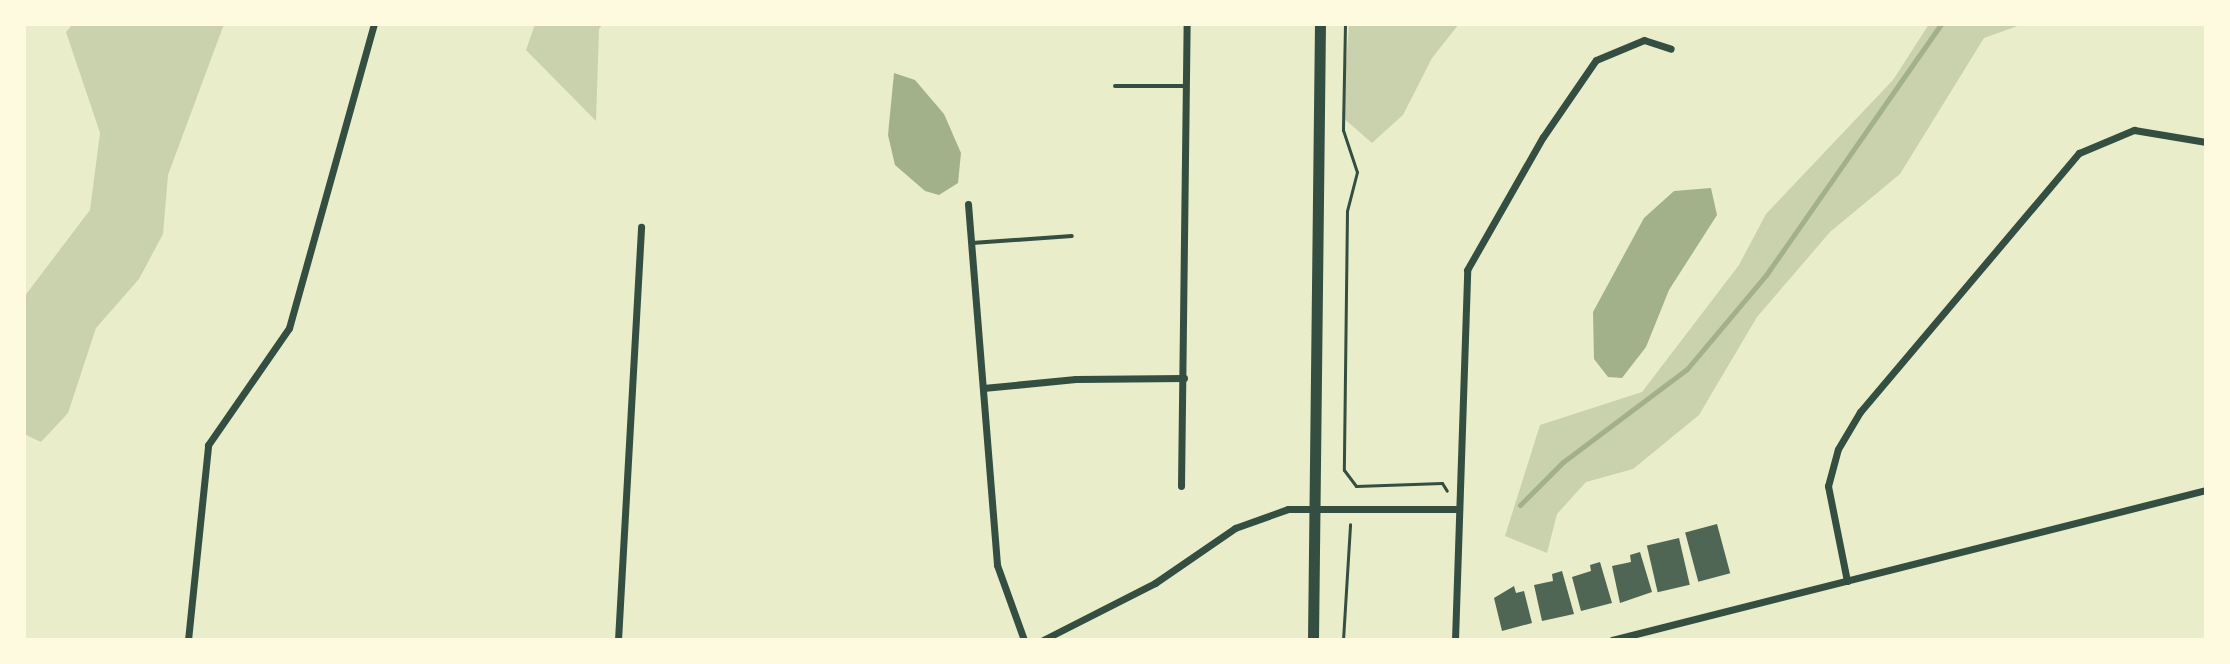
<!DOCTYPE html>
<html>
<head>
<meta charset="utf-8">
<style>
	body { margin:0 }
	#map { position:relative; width:2230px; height:664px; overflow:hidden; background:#e9edc9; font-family:Raleway,sans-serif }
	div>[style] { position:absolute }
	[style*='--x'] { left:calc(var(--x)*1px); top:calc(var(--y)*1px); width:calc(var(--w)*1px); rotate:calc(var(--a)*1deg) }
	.green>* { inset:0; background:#cad2ad }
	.water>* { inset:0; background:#a3b18a }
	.stream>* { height:5px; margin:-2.5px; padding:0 2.5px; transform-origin:2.5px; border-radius:2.5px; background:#a3b18a }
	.building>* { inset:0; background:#4f6655; transform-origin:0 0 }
	.path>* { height:3px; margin:-1.5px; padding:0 1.5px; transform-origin:1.5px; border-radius:1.5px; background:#344e41 }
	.service>* { height:4px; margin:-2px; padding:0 2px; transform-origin:2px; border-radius:2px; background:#344e41 }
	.minor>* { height:7px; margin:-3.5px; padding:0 3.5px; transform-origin:3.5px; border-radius:3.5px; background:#344e41 }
	.secondary>* { height:11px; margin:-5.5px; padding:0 5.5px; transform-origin:5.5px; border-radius:5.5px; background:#344e41 }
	span { translate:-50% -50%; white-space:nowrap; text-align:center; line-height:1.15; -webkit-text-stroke:6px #fefae0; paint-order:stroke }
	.frame { position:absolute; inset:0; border:26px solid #fefae0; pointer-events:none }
</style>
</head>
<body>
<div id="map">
	<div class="green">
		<div style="clip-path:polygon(73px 24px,224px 24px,168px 175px,163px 234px,139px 279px,96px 328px,68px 413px,41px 442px,24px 434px,24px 297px,90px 210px,100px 133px,66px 32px)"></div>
		<div style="clip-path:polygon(535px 24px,603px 24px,599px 29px,596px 121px,526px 50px)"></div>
		<div style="clip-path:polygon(1349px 24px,1459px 24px,1432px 58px,1403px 115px,1372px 143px,1342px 117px)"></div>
		<div style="clip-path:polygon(1929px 24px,2023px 24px,1984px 38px,1900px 174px,1830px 232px,1757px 317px,1699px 415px,1633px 469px,1586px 482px,1557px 514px,1547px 553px,1505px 536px,1540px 425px,1642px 392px,1739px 265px,1766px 214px,1893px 80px)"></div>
	</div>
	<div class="water">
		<div style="clip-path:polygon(894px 73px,915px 80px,944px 114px,961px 153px,958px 183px,939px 195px,925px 191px,895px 165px,888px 135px)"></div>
		<div style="clip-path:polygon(1711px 188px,1717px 215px,1669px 290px,1646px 347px,1622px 378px,1608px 377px,1594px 359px,1593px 312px,1644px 218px,1674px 191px)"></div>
	</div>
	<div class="stream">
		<div style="--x:1520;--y:505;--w:61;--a:-45"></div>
		<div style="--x:1563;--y:462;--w:155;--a:-36.9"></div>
		<div style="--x:1687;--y:369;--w:123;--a:-50"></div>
		<div style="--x:1766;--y:275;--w:306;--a:-55.1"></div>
	</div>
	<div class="building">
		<div style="left:1717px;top:524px;width:51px;height:33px;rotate:75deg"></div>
		<div style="left:1679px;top:538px;width:48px;height:33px;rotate:77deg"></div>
		<div style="clip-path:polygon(1640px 552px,1652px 592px,1620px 603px,1612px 566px,1631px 562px,1630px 555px)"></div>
		<div style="clip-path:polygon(1600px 562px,1612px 603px,1581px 611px,1572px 577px,1591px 571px,1590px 565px)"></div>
		<div style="clip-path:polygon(1562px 571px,1574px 614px,1542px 621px,1534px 585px,1553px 581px,1552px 574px)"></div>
		<div style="clip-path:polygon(1514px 586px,1516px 593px,1524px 591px,1532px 623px,1502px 631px,1494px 598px)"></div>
	</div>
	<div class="path">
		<div style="--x:1345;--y:24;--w:106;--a:91.1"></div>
		<div style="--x:1343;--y:130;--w:44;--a:71.6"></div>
		<div style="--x:1357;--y:172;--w:40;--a:104.4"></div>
		<div style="--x:1347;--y:211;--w:259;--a:90.7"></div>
		<div style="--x:1344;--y:470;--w:20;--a:53"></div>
		<div style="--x:1356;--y:486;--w:86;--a:-2"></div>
		<div style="--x:1442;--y:483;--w:9;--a:58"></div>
		<div style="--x:1343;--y:640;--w:116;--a:-86.5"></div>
	</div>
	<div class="service">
		<div style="--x:1115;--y:86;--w:71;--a:0"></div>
		<div style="--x:972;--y:243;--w:100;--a:-4"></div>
	</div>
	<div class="minor">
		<div style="--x:968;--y:204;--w:362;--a:85.4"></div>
		<div style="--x:997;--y:565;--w:80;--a:70.2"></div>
		<div style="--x:983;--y:388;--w:93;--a:-5.5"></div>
		<div style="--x:1076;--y:379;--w:108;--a:-0.5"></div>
		<div style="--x:1181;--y:486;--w:462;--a:-89.3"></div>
		<div style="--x:1847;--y:581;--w:97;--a:-101.3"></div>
		<div style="--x:1828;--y:486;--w:38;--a:-75"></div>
		<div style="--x:1838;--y:449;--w:43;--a:-59.3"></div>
		<div style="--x:1860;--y:412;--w:339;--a:-49.8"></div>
		<div style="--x:2079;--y:153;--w:60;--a:-22.7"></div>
		<div style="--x:2134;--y:130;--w:73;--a:9.5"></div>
		<div style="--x:188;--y:640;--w:196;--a:-84.1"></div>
		<div style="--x:208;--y:445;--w:142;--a:-55.3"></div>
		<div style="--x:289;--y:328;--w:316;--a:-74.4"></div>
		<div style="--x:618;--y:640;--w:414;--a:-86.8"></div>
		<div style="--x:1043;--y:640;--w:126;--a:-27"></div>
		<div style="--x:1155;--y:583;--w:97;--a:-34.5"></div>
		<div style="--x:1235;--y:528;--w:56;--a:-19.7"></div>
		<div style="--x:1288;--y:509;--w:170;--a:0"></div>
		<div style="--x:1455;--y:640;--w:370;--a:-88.1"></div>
		<div style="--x:1467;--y:270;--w:153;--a:-60.3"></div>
		<div style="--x:1543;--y:137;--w:93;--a:-55.5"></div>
		<div style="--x:1596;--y:60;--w:52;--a:-22.6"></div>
		<div style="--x:1644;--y:40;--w:28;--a:18"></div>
		<div style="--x:1612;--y:640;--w:613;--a:-14.17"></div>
	</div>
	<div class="secondary">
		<div style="--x:1313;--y:640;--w:616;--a:-89.35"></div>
	</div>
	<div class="frame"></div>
</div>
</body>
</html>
